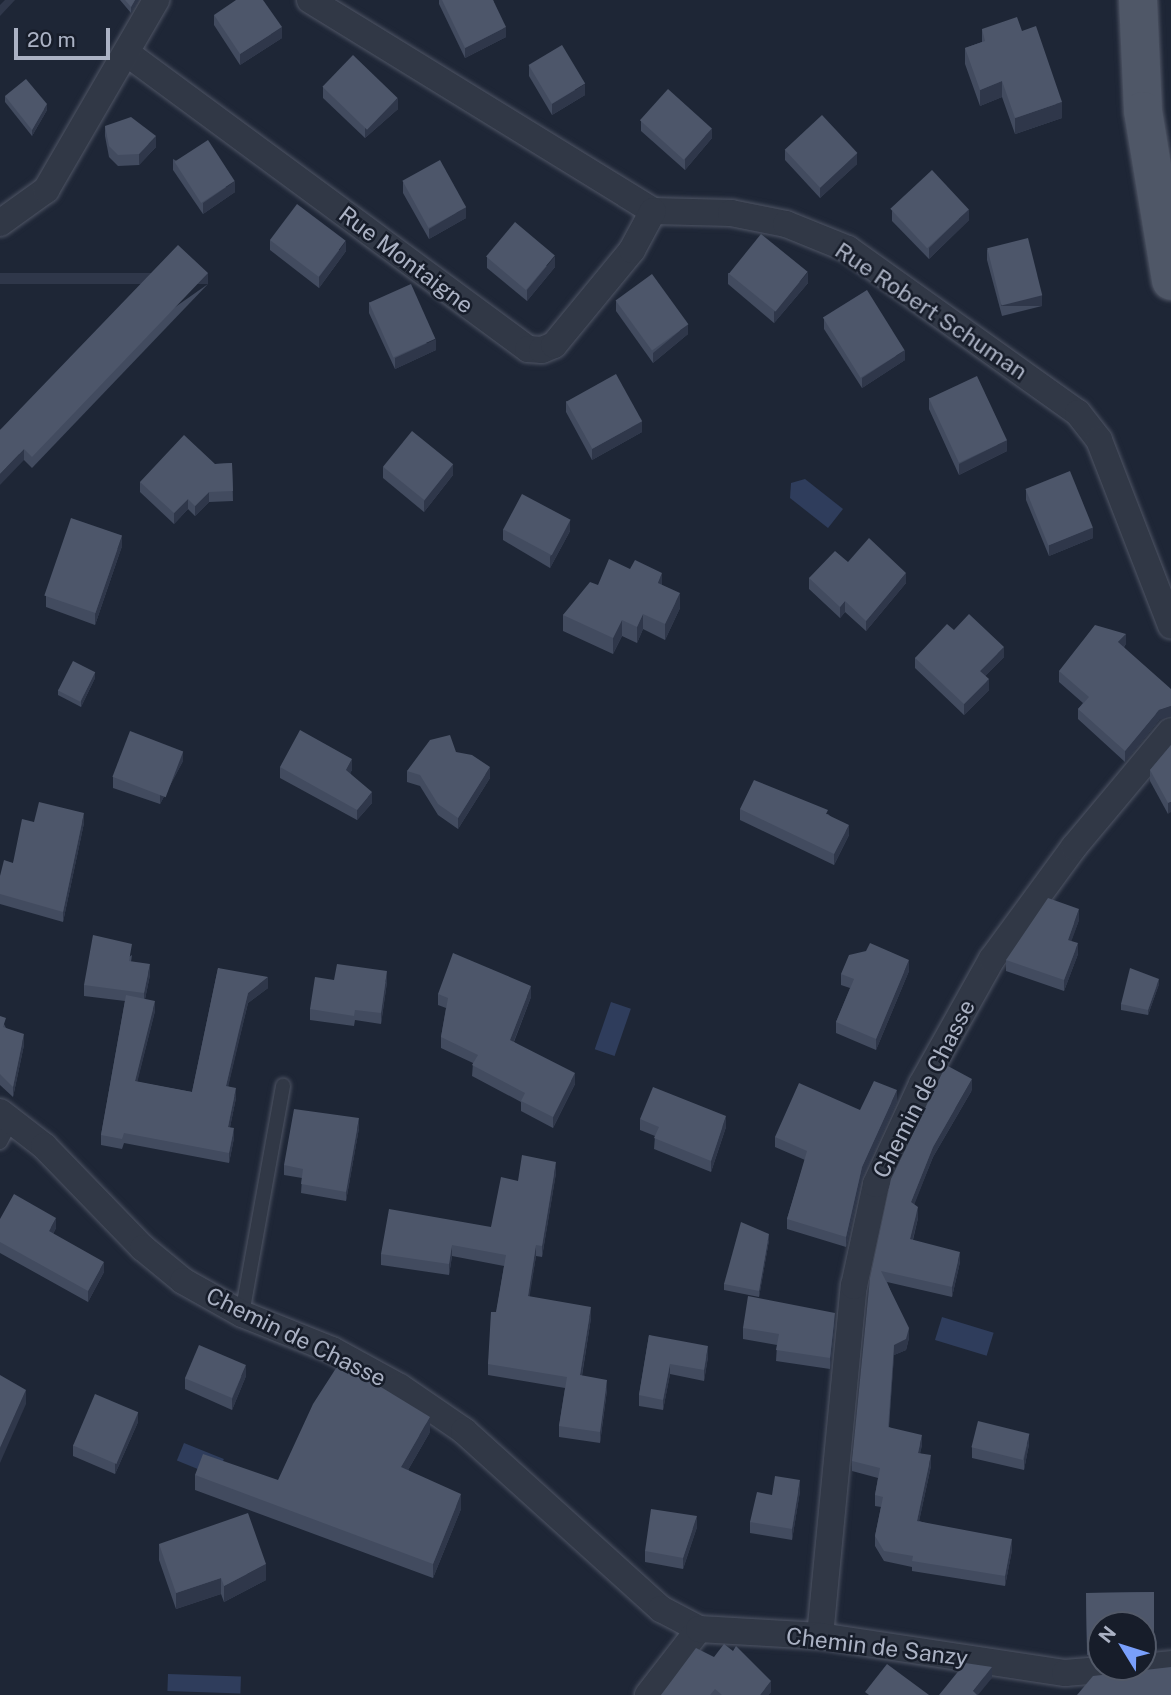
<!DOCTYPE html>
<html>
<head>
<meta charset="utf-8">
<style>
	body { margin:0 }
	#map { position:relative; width:1171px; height:1695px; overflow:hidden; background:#1e2636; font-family:"Public Sans",sans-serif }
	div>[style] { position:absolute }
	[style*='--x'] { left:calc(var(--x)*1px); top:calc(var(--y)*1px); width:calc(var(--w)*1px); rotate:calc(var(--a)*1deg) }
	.water>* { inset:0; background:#2f3d5c; transform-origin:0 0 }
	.roads { filter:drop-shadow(0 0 2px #4f5565) drop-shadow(0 0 2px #4f5565) }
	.service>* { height:14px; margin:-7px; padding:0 7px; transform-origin:7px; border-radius:7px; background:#313846 }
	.minor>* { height:26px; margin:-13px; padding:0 13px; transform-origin:13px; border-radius:13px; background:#313846 }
	.primary>* { height:38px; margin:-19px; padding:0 19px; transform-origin:19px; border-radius:19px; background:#4f5767 }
	.wall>* { inset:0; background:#424b5f }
	.shaded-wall>* { inset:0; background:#2f374a; transform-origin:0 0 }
	.building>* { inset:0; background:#4d566a; transform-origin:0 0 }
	span { translate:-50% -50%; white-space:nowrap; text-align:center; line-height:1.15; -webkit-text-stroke:5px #171d2a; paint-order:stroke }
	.street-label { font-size:23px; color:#abb2c4 }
	.north { position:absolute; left:1087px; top:1611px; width:70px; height:70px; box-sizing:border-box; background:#171d2a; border:2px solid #525968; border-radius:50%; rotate:308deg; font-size:19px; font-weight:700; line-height:28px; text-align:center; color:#abb2c4 }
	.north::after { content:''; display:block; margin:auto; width:24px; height:32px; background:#799ffb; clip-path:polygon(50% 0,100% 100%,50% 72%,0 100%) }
	.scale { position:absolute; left:14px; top:28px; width:96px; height:32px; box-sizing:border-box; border:4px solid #abb2c4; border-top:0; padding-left:9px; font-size:21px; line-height:24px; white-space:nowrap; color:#abb2c4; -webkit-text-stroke:5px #171d2a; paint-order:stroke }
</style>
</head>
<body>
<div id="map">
	<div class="water">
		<div style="clip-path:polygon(805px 479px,843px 509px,828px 528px,790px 498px,791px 483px)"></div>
		<div style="left:611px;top:1002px;width:21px;height:50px;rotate:19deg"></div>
		<div style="left:942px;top:1317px;width:54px;height:24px;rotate:17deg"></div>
		<div style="left:184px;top:1443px;width:43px;height:19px;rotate:22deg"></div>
		<div style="left:168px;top:1674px;width:73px;height:17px;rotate:2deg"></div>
	</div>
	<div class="roads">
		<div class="service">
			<div style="--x:0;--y:1142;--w:24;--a:-62"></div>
			<div style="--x:242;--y:1314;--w:232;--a:-79.8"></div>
		</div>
		<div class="minor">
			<div style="--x:310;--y:0;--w:403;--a:31.6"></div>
			<div style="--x:653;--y:211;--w:78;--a:1.5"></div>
			<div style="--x:731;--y:213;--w:56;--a:11.3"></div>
			<div style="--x:786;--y:224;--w:67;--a:22"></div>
			<div style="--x:848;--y:249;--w:282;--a:35.5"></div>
			<div style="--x:1078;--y:413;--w:34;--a:52"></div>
			<div style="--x:1099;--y:440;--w:199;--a:68.8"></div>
			<div style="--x:128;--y:54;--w:497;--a:36.4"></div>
			<div style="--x:528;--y:349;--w:14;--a:4"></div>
			<div style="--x:542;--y:350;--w:13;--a:-23"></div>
			<div style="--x:554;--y:345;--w:123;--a:-50.6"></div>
			<div style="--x:632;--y:250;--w:44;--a:-61.7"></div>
			<div style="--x:0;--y:223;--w:57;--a:-35.7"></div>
			<div style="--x:46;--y:190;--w:220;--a:-59.9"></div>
			<div style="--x:0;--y:1112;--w:56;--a:37.7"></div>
			<div style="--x:44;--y:1146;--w:142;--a:45.9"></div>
			<div style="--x:143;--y:1248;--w:52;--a:39.5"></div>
			<div style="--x:183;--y:1281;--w:68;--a:29.2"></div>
			<div style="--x:242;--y:1314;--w:97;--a:21.8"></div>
			<div style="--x:332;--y:1350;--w:77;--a:28.6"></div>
			<div style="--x:400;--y:1387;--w:78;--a:34.5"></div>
			<div style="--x:464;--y:1431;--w:266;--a:42.1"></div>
			<div style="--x:661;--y:1609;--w:43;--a:27.8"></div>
			<div style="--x:820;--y:1636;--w:352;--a:-84.5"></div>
			<div style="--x:854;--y:1286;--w:104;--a:-77.8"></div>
			<div style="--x:876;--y:1184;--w:110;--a:-65.3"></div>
			<div style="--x:922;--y:1084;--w:143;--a:-60.8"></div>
			<div style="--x:992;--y:959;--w:139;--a:-53.8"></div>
			<div style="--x:1074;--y:847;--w:151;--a:-50.1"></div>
			<div style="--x:1143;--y:1667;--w:28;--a:-6"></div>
			<div style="--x:648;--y:1695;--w:83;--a:-52.3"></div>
			<div style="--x:699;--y:1629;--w:121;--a:3.3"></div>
			<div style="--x:820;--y:1636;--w:248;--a:8.6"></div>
			<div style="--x:1065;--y:1673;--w:72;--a:-4.8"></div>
		</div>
		<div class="primary">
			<div style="--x:1138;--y:0;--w:111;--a:87.4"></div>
			<div style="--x:1143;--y:111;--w:172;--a:80.6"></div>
		</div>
	</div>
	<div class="wall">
		<div style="clip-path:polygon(120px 0,139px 0,131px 13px)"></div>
		<div style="clip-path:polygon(439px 0,493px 0,506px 37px,465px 58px,439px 4px)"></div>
		<div style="clip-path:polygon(214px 15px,282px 38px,240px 65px,214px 25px)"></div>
		<div style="clip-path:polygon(982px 29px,1022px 31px,1062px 118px,1015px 134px,1002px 97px,980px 106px,965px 64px,965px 48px,982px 42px)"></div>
		<div style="clip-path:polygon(529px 65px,585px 95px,552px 115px,529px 76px)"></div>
		<div style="clip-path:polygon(323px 87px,398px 109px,365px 138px,323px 98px)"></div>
		<div style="clip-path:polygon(5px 96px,47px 110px,32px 136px,5px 102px)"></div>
		<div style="clip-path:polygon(641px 121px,712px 138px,685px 170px,641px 131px)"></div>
		<div style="clip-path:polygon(105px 126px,156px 147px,139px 165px,118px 166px,109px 157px,105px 136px)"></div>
		<div style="clip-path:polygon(785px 150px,857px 164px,820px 198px,785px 160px)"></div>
		<div style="clip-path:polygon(173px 159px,235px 192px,203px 214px,173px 170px)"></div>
		<div style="clip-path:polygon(403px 182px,466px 218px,429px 239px,403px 193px)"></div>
		<div style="clip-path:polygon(892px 211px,969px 220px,929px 259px,892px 221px)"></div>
		<div style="clip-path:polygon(270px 240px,346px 251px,319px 288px,270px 250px)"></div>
		<div style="clip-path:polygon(987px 249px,1042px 306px,1002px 316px,987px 260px)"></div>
		<div style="clip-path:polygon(487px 257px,555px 267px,527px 301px,487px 268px)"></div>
		<div style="clip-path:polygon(728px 273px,808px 283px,774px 323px,728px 284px)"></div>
		<div style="clip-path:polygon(208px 284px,32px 468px,24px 460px,0 430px)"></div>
		<div style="clip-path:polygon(616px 301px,688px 334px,653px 363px,616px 311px)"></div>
		<div style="clip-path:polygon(369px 302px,436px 350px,395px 369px,369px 313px)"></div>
		<div style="clip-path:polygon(824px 319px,905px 360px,862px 388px,824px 329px)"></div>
		<div style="clip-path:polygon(929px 398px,1007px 451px,959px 475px,929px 409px)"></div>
		<div style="clip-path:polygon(566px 401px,642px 432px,592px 460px,566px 412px)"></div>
		<div style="clip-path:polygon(232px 463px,233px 501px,209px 502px,195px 516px,188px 509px,174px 524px,140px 492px,140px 482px,215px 464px)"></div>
		<div style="clip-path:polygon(383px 467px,453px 475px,424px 512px,383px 478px)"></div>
		<div style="clip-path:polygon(1026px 489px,1093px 538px,1049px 556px,1026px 500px)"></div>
		<div style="clip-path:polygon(503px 529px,570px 531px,550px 568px,503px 540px)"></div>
		<div style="clip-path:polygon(122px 546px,95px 625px,46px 607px,46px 596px)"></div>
		<div style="clip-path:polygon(848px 562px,906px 583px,866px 631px,845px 612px,840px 618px,809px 589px,809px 578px)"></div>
		<div style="clip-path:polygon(598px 585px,662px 585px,680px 608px,665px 640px,643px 629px,637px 643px,622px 636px,613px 654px,563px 631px,563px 615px)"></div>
		<div style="clip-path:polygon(954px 630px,1004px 657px,985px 676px,989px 690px,964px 715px,915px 668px,915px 658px)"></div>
		<div style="clip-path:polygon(1126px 644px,1124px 647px,1159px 720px,1125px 762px,1078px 719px,1078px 709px,1083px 703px,1059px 682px,1059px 671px)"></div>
		<div style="clip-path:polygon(95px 678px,81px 707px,58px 695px,58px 690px)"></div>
		<div style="clip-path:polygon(1171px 745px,1168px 814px,1150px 781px,1150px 770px)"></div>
		<div style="clip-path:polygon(456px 752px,490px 778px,458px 829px,438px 815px,420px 786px,407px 782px,407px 771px)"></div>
		<div style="clip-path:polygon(183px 761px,160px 804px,113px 788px,113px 777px)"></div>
		<div style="clip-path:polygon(280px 767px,352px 770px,350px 773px,372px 803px,357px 820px,280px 778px)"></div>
		<div style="clip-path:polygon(740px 809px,828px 814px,849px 835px,834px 865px,740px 820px)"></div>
		<div style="clip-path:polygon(34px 822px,84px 823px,63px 922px,0 904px,0 876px,13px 863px)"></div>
		<div style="clip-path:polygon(1079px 920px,1071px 941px,1078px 954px,1064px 991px,1006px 971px,1006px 960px)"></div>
		<div style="clip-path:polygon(132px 955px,131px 962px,150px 975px,145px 999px,155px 1011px,137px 1082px,192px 1092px,218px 968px,268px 988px,248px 1003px,238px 1044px,228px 1086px,236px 1098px,230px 1127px,234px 1138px,229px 1163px,124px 1143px,122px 1149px,101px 1145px,101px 1135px,125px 1001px,84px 996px,84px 985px)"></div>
		<div style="clip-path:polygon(909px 971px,876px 1050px,836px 1033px,836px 1022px,850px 988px,841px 985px,841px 974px)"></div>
		<div style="clip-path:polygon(334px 980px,387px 982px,381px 1024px,355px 1020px,354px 1026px,310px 1020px,310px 1009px)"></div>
		<div style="clip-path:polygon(1159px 984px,1148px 1015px,1121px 1010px,1121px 1004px)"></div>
		<div style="clip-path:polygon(438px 994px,531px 997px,514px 1042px,575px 1084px,553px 1128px,521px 1111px,521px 1102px,472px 1076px,473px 1063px,441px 1048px,441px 1037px,446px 1008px,438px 1005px)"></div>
		<div style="clip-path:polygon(0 1016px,6px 1028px,24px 1045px,13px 1097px,0 1085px)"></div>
		<div style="clip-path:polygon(972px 1090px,933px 1157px,914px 1204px,918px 1218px,913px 1240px,960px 1262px,952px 1297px,887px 1282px,909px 1338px,906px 1350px,894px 1355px,889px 1427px,922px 1445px,920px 1453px,931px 1466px,919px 1521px,1012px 1550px,1005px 1586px,912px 1571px,912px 1567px,884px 1561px,875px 1546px,875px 1536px,881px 1507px,875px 1506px,875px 1495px,878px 1478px,852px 1471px,852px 1461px,891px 1179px)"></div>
		<div style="clip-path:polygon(897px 1101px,862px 1178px,846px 1247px,787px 1229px,787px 1219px,805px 1160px,775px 1147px,775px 1137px,860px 1110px)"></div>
		<div style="clip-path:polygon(640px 1119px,726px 1127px,711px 1172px,654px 1149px,655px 1136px,640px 1130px)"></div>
		<div style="clip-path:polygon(359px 1128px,346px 1201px,301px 1193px,302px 1178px,284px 1175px,284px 1165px)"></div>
		<div style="clip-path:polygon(556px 1173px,542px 1257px,536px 1256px,529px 1297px,591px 1318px,582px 1376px,607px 1390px,600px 1443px,559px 1437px,559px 1426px,565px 1388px,488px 1375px,488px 1364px,504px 1266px,452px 1256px,449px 1275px,381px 1265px,381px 1254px,491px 1227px,518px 1181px)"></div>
		<div style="clip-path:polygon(0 1219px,56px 1228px,53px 1234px,104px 1272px,88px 1302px,0 1253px)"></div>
		<div style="clip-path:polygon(769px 1240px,759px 1297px,724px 1290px,724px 1284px)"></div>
		<div style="clip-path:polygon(835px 1323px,830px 1369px,776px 1361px,777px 1345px,743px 1339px,743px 1328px)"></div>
		<div style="clip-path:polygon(649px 1335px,708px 1357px,704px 1381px,670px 1374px,663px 1410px,639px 1406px,639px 1395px)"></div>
		<div style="clip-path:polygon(246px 1376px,232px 1410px,185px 1389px,185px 1378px)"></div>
		<div style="clip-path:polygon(138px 1422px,115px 1474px,73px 1456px,73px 1445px)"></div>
		<div style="clip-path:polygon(430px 1432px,408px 1470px,461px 1509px,433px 1578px,195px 1490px,195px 1475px,278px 1480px)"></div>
		<div style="clip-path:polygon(1029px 1444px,1024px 1470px,972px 1458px,972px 1447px)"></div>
		<div style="clip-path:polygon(800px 1491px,792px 1540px,750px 1533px,750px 1522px,772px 1495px)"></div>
		<div style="clip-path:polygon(697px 1527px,683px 1569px,645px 1562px,645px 1551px)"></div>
		<div style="clip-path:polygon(159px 1544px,266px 1580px,224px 1602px,221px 1594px,176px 1609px,159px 1560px)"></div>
		<div style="clip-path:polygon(1154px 1592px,1154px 1650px,1143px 1651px,1143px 1625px,1101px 1625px,1101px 1654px,1087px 1655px,1086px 1593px)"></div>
		<div style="clip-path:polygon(714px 1657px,771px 1692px,768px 1695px,661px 1695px)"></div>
	</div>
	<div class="shaded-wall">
		<div style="clip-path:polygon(5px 0,15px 0,0 16px,0 5px)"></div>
		<div style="clip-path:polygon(135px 0,139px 0,131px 13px,131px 7px)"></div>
		<div style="clip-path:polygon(282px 27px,282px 38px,240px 65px,240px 54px)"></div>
		<div style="clip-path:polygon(506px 27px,506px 37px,465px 58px,465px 48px)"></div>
		<div style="clip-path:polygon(1002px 81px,1002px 97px,980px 106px,980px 90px)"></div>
		<div style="clip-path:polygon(585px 84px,585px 95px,552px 115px,552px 104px)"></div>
		<div style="clip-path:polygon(398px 98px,398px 109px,365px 138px,365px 127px)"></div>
		<div style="clip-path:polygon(1062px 102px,1062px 118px,1015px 134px,1015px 118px)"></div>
		<div style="clip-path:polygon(47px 104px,47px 110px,32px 136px,32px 130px)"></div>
		<div style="clip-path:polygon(712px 128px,712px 138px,685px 170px,685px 159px)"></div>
		<div style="clip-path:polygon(156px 136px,156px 147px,139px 165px,139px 154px)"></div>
		<div style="clip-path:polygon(857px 153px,857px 164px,820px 198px,820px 187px)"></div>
		<div style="clip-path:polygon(235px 181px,235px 192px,203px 214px,203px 203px)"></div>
		<div style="clip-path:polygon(466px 207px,466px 218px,429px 239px,429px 229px)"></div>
		<div style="clip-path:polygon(969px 209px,969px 220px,929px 259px,929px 248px)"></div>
		<div style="clip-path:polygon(346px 241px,346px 251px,319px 288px,319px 277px)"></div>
		<div style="clip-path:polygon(555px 256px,555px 267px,527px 301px,527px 290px)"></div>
		<div style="clip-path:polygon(808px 272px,808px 283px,774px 323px,774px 312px)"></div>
		<div style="left:208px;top:273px;width:11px;height:255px;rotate:90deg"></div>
		<div style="left:1042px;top:295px;width:11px;height:41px;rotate:90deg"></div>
		<div style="clip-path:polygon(688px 324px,688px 334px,653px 363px,653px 353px)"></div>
		<div style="clip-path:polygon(436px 339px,436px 350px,395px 369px,395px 358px)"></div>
		<div style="clip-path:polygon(905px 350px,905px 360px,862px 388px,862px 378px)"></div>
		<div style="clip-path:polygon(642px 421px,642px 432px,592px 460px,592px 449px)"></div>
		<div style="clip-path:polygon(1007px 440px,1007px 451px,959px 475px,959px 464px)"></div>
		<div style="clip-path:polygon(24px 449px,24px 460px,0 485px,0 474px)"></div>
		<div style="clip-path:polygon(453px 464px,453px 475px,424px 512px,424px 501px)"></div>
		<div style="clip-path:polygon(209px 492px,209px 502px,195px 516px,195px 506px)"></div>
		<div style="clip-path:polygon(188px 499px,188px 509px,174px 524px,174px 513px)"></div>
		<div style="clip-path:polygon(570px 520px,570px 531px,550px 568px,550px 557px)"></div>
		<div style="clip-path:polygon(1093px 527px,1093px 538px,1049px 556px,1049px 545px)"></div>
		<div style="clip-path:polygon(122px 536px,122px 546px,95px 625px,95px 614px)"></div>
		<div style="clip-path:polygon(662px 573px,662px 589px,658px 583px)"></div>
		<div style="clip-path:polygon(906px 573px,906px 583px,866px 631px,866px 621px)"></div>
		<div style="clip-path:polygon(680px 593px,680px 608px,665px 640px,665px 624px)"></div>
		<div style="clip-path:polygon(845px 601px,845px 612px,840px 618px,840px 607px)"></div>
		<div style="clip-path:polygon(643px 614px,643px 629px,637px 643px,637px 627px)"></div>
		<div style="clip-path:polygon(622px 620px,622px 636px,613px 654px,613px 638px)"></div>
		<div style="clip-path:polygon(1126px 634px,1126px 644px,1118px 653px,1118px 642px)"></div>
		<div style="clip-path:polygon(1004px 647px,1004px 657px,980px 681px,980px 671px)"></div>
		<div style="clip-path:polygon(95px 672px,95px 678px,81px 707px,81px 701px)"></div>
		<div style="clip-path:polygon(989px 679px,989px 690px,964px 715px,964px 704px)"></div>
		<div style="clip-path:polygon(1171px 706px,1171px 716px,1159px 720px,1125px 762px,1125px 751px,1159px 710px)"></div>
		<div style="clip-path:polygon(183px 751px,183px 761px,160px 804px,160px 794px)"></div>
		<div style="clip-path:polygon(352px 759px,352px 770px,346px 780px,346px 770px)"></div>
		<div style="clip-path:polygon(490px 767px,490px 778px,458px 829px,458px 818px)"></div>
		<div style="clip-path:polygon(372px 792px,372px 803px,357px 820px,357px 810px)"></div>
		<div style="clip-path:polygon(1171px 802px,1171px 812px,1168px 814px,1168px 803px)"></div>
		<div style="clip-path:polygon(84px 813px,84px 823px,63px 922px,63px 912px)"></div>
		<div style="clip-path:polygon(849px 825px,849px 835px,834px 865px,834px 854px)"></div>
		<div style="clip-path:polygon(1079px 909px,1079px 920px,1068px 951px,1068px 940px)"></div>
		<div style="clip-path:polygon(1078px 943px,1078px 954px,1064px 991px,1064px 980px)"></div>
		<div style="clip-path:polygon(909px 960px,909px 971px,876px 1050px,876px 1039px)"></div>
		<div style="clip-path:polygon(150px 964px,150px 975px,144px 1004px,144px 993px)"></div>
		<div style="clip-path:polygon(387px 971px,387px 982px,381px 1024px,381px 1013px)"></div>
		<div style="clip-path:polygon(268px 977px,268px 988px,248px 1003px,226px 1096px,226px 1086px,248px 993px)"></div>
		<div style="clip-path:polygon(1159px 979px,1159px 984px,1148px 1015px,1148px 1010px)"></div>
		<div style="clip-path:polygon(531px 986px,531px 997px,510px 1051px,510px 1040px)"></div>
		<div style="clip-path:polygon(155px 1001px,155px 1011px,135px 1091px,135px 1081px)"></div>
		<div style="clip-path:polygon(24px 1034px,24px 1045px,13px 1097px,13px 1087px)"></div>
		<div style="clip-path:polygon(575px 1073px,575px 1084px,553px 1128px,553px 1117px)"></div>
		<div style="clip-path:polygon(972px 1079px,972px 1090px,933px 1157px,911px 1213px,911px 1202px,933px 1147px)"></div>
		<div style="clip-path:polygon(236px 1088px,236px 1098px,228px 1137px,228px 1127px)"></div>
		<div style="clip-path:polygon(897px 1090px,897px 1101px,862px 1178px,846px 1247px,846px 1237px,862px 1167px)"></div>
		<div style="clip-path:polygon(726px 1116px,726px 1127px,711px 1172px,711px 1161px)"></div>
		<div style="clip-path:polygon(359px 1118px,359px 1128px,346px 1201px,346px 1192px)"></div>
		<div style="clip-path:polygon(234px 1128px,234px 1138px,229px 1163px,229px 1153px)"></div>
		<div style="clip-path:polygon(556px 1162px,556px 1173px,542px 1257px,542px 1246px)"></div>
		<div style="clip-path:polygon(918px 1207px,918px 1218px,910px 1250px,910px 1239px)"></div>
		<div style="clip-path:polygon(56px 1218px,56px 1228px,49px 1242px,49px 1231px)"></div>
		<div style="clip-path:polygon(769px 1234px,769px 1240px,759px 1297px,759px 1291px)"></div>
		<div style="clip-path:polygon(452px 1245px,452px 1256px,449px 1275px,449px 1264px)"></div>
		<div style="clip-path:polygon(536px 1245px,536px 1256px,528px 1307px,528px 1296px)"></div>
		<div style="clip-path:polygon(960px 1252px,960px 1262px,952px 1297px,952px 1287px)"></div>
		<div style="clip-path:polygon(104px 1262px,104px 1272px,88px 1302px,88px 1291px)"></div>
		<div style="clip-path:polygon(591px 1307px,591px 1318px,580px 1386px,580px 1375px)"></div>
		<div style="clip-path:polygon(835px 1313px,835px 1323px,830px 1369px,830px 1358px)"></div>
		<div style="clip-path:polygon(909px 1328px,909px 1338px,906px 1350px,894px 1355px,888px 1437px,894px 1345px)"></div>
		<div style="clip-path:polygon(708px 1346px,708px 1357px,704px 1381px,704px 1370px)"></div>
		<div style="clip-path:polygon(670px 1364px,670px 1374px,663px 1410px,663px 1400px)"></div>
		<div style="clip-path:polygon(246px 1365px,246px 1376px,232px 1410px,232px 1399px)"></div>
		<div style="clip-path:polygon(607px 1380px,607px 1390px,600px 1443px,600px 1432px)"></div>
		<div style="clip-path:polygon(26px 1390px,26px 1404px,0 1463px,0 1448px)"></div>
		<div style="clip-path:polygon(138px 1412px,138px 1422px,115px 1474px,115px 1463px)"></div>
		<div style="clip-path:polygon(430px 1417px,430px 1432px,401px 1482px,401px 1467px)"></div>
		<div style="clip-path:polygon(1029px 1434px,1029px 1444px,1024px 1470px,1024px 1459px)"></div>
		<div style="clip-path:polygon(922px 1435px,922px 1445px,918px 1463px,918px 1453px)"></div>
		<div style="clip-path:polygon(931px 1455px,931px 1466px,917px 1531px,917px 1521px)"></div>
		<div style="clip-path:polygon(800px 1480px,800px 1491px,792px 1540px,792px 1529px)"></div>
		<div style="clip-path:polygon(461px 1494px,461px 1509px,433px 1578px,433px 1564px)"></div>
		<div style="clip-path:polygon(697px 1516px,697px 1527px,683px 1569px,683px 1558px)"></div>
		<div style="clip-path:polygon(1012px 1539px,1012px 1550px,1005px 1586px,1005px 1576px)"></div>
		<div style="clip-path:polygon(266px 1564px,266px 1580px,224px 1602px,224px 1586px)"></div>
		<div style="clip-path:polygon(221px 1578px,221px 1594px,176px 1609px,176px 1593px)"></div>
		<div style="clip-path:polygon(992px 1667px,992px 1678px,978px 1695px,973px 1695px,973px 1691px)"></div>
		<div style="clip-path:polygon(771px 1681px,771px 1692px,768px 1695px,760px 1695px)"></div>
	</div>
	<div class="building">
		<div style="clip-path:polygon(125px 0,135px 0,131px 7px)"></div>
		<div style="clip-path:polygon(236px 0,263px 0,282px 27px,240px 54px,214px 15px)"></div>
		<div style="clip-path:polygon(442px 0,493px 0,506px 27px,465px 48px)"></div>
		<div style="clip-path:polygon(1017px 17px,1022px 31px,1036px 26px,1062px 102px,1015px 118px,1002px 81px,980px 90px,965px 48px,985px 41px,982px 29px)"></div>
		<div style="left:562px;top:45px;width:45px;height:39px;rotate:59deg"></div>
		<div style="left:353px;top:55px;width:62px;height:44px;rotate:44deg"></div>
		<div style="clip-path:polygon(26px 79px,47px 104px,32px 130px,5px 96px)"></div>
		<div style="left:668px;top:89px;width:59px;height:42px;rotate:42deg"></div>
		<div style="left:822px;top:115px;width:52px;height:51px;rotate:47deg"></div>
		<div style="clip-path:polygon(131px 117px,156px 136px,139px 154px,118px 155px,109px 146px,105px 126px)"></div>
		<div style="left:208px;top:140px;width:49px;height:40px;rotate:57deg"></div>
		<div style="left:440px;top:160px;width:54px;height:43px;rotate:61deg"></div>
		<div style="left:932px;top:170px;width:54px;height:57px;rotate:47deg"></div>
		<div style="left:297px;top:204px;width:61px;height:45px;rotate:37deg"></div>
		<div style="left:515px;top:222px;width:52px;height:45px;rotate:40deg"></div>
		<div style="left:761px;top:234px;width:60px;height:51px;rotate:39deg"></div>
		<div style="left:1028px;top:238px;width:59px;height:42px;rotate:76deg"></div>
		<div style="clip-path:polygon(178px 245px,208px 273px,32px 457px,24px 449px,0 474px,0 430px)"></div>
		<div style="left:652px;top:274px;width:62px;height:45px;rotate:54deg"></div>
		<div style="left:411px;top:284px;width:60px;height:46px;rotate:66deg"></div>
		<div style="left:867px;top:290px;width:71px;height:52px;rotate:58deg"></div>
		<div style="left:616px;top:374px;width:54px;height:57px;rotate:61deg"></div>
		<div style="left:977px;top:376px;width:71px;height:53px;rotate:65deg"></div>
		<div style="left:412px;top:431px;width:53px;height:46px;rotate:39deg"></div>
		<div style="clip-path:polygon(184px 435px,215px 464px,232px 463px,233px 491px,209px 492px,195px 506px,188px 499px,174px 513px,140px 482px)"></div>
		<div style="left:1070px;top:471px;width:61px;height:48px;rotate:68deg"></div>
		<div style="left:522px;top:494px;width:55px;height:40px;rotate:28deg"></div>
		<div style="left:71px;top:518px;width:54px;height:82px;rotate:19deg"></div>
		<div style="clip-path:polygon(869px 538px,906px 573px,866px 621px,845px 601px,840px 607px,809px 578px,835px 551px,848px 562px)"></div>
		<div style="clip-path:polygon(609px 559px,630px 569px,635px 560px,662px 573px,658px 583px,680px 593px,665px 624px,643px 614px,637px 627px,622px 620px,613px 638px,563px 615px,590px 582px,598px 585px)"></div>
		<div style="clip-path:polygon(969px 614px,1004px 647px,980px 671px,989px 679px,964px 704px,915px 658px,947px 624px,954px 630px)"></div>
		<div style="clip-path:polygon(1095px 625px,1126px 634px,1118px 642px,1171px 689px,1171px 706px,1159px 710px,1125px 751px,1078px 709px,1089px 697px,1059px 671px)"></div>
		<div style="left:73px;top:661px;width:25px;height:33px;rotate:27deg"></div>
		<div style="clip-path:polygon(300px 730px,352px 759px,346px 770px,372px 792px,357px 810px,280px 767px)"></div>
		<div style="left:130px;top:731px;width:57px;height:49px;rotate:21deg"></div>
		<div style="clip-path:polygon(450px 735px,456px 752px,472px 755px,490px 767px,458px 818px,438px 804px,420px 775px,407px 771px,430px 740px)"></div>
		<div style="clip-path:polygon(1171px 745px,1171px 802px,1168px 803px,1150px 770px)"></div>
		<div style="clip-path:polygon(754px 780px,828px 810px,826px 814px,849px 825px,834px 854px,740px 809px)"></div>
		<div style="clip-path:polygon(39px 802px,84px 813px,63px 912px,0 894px,0 876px,4px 860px,13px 863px,22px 819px,34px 822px)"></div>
		<div style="clip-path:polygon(1048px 898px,1079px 909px,1068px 940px,1078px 943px,1064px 980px,1006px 960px)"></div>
		<div style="clip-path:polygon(93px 935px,132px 944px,129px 961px,150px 964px,144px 993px,84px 985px)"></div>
		<div style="clip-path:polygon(870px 943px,909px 960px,876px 1039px,836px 1022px,854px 979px,841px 974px,849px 955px,866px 951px)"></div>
		<div style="clip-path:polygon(453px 953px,531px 986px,510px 1040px,575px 1073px,553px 1117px,521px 1101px,525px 1093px,472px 1065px,478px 1055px,441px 1037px,448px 998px,438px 994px)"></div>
		<div style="clip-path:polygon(337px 964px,387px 971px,381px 1013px,355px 1010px,354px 1016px,310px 1009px,315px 977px,334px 980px)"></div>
		<div style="clip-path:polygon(218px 968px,268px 977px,248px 993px,238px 1034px,226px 1086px,236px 1088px,228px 1127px,234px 1128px,229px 1153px,124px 1133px,122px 1139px,101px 1135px,126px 995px,155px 1001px,135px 1081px,192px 1092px)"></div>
		<div style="clip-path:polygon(1130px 968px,1159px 979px,1148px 1010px,1121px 1004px)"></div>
		<div style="clip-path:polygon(0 1016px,6px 1018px,3px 1027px,24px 1034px,13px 1087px,0 1074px)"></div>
		<div style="clip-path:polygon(946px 1065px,972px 1079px,933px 1147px,911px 1202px,918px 1207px,910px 1239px,960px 1252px,952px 1287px,881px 1271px,909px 1328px,906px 1339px,894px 1345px,888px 1427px,922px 1435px,918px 1453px,931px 1455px,917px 1521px,1012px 1539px,1005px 1576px,912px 1561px,913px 1556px,884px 1551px,875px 1536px,883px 1497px,875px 1495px,880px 1468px,852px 1461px,870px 1278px,891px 1179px)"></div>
		<div style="clip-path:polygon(874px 1081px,897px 1090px,862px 1167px,846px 1237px,787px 1219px,807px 1151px,775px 1137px,799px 1083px,860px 1110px)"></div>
		<div style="clip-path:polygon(653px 1087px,726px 1116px,711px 1161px,654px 1138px,659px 1127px,640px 1119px)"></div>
		<div style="clip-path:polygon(294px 1109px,359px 1118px,346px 1192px,301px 1184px,303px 1169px,284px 1165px)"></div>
		<div style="clip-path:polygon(522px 1155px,556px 1162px,542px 1246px,536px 1245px,528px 1296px,591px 1307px,580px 1375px,607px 1380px,600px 1432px,559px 1426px,567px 1377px,488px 1364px,491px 1312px,496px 1312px,506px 1255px,452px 1245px,449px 1264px,381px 1254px,389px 1209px,491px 1227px,501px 1177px,518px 1181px)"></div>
		<div style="clip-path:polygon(14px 1194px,56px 1218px,49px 1231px,104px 1262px,88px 1291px,0 1242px,0 1219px)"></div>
		<div style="clip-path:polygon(741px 1222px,769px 1234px,759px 1291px,724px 1284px)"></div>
		<div style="clip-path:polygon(748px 1296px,835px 1313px,830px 1358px,776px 1350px,779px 1334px,743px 1328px)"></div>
		<div style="clip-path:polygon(649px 1335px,708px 1346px,704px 1370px,670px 1364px,663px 1400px,639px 1395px)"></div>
		<div style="left:199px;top:1345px;width:51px;height:36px;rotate:23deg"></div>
		<div style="clip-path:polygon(340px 1362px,430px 1417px,401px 1467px,461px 1494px,433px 1564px,195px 1475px,203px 1454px,278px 1480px,313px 1404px)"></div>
		<div style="clip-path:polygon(0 1375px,26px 1390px,0 1448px)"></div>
		<div style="left:95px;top:1394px;width:47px;height:56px;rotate:23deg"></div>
		<div style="left:978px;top:1421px;width:53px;height:27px;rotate:14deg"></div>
		<div style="clip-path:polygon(775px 1476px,800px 1480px,792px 1529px,750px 1522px,757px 1492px,772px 1495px)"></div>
		<div style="clip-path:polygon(651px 1509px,697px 1516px,683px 1558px,645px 1551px)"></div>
		<div style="clip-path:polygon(248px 1513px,266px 1564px,224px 1586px,221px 1578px,176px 1593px,159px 1544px)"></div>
		<div style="clip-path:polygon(1154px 1592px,1154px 1639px,1143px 1640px,1143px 1625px,1101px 1625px,1101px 1643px,1087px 1645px,1086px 1593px)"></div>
		<div style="clip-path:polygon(724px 1644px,733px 1651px,736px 1646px,771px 1681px,760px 1695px,722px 1695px,715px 1689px,710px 1695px,661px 1695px,696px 1648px,714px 1657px)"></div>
		<div style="clip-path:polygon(965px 1663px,992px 1667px,973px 1691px,977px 1695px,939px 1695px)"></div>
		<div style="clip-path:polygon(887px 1664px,929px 1695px,869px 1695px,865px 1692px)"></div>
		<div style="clip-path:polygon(1171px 1667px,1171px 1695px,1077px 1695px,1093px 1676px)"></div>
	</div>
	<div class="street-label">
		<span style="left:406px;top:260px;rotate:37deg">Rue Montaigne</span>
		<span style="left:931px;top:311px;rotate:34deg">Rue Robert Schuman</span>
		<span style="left:924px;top:1089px;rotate:-63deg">Chemin de Chasse</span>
		<span style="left:296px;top:1337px;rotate:26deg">Chemin de Chasse</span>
		<span style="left:877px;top:1647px;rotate:7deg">Chemin de Sanzy</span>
	</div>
	<div class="north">N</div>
	<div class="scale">20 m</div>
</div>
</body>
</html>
